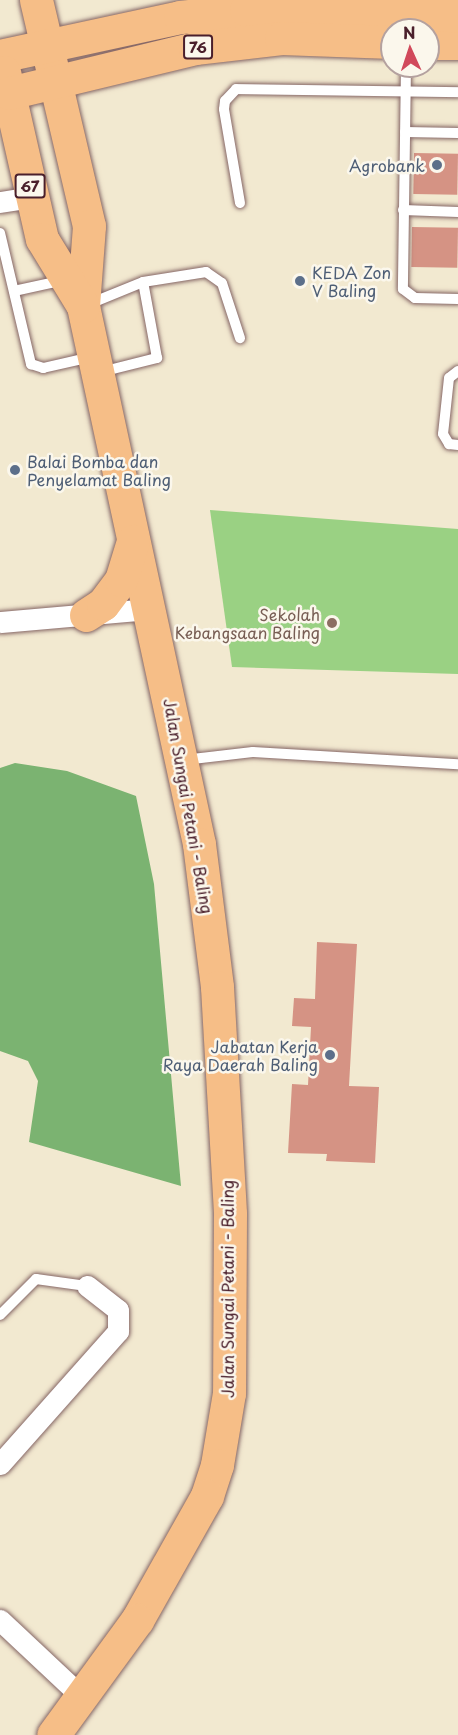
<!DOCTYPE html>
<html>
<head>
<meta charset="utf-8">
<style>
	body { margin:0 }
	#map { position:relative; width:458px; height:1735px; overflow:hidden; background:#f2e9d0; font-family:"Playpen Sans",sans-serif }
	div>[style] { position:absolute }
	[style*='--x'] { left:calc(var(--x)*1px); top:calc(var(--y)*1px); width:calc(var(--w)*1px); rotate:calc(var(--a)*1deg) }
	.green>* { inset:0; background:#9ad183 }
	.forest>* { inset:0; background:#7bb371 }
	.building>* { inset:0; background:#d59384; transform-origin:0 0 }
	.roads { filter:drop-shadow(0 0 2px #856665) drop-shadow(0 0 2px #856665) }
	.lane>* { height:10px; margin:-5px; padding:0 5px; transform-origin:5px; border-radius:5px; background:#fff }
	.street>* { height:21px; margin:-10.5px; padding:0 10.5px; transform-origin:10.5px; border-radius:10.5px; background:#fff }
	.primary>* { height:33px; margin:-16.5px; padding:0 16.5px; transform-origin:16.5px; border-radius:16.5px; background:#f6be87 }
	.dots>* { width:16px; height:16px; translate:-50% -50%; box-sizing:border-box; border:3px solid #fbf7ec; border-radius:50% }
	span { translate:-50% -50%; white-space:nowrap; text-align:center; line-height:1.15; -webkit-text-stroke:5px #fbf7ec; paint-order:stroke }
	.shield-label span { padding:2px 4px; background:#fbf7ec; border:2px solid; border-radius:4px; -webkit-text-stroke-width:0 }
	.shield-label { font-size:15px; color:#4a1f2b; font-weight:700 }
	.service-label { font-size:16px; color:#4e5e75 }
	.right { translate:-100% -50%; text-align:right }
	.left { translate:0 -50%; text-align:left }
	.education-label { font-size:16px; color:#785e54 }
	.street-label { font-size:16px; color:#4a1f2b }
	.north { position:absolute; left:380px; top:18px; width:60px; height:60px; box-sizing:border-box; background:#fbf7ec; border:2px solid #b4a19f; border-radius:50%; rotate:357deg; font-size:16px; font-weight:700; line-height:24px; text-align:center; color:#4a1f2b }
	.north::after { content:''; display:block; margin:auto; width:21px; height:27px; background:#d1495b; clip-path:polygon(50% 0,100% 100%,50% 72%,0 100%) }
</style>
</head>
<body>
<div id="map">
	<div class="green">
		<div style="clip-path:polygon(210px 510px,458px 529px,458px 674px,232px 667px)"></div>
	</div>
	<div class="forest">
		<div style="clip-path:polygon(15px 763px,67px 771px,136px 796px,154px 884px,181px 1186px,29px 1142px,38px 1081px,28px 1061px,0 1051px,0 768px)"></div>
	</div>
	<div class="building">
		<div style="left:414px;top:153px;width:44px;height:41px;rotate:1deg"></div>
		<div style="left:412px;top:227px;width:46px;height:40px;rotate:1deg"></div>
		<div style="clip-path:polygon(317px 942px,357px 944px,349px 1086px,379px 1087px,375px 1163px,326px 1161px,327px 1154px,288px 1153px,292px 1084px,308px 1085px,311px 1027px,292px 1026px,294px 998px,315px 999px)"></div>
	</div>
	<div class="roads">
		<div class="lane">
			<div style="--x:406;--y:66;--w:223;--a:90.8"></div>
			<div style="--x:403;--y:289;--w:15;--a:37"></div>
			<div style="--x:415;--y:298;--w:43;--a:1.3"></div>
			<div style="--x:405;--y:132;--w:53;--a:1.1"></div>
			<div style="--x:240;--y:203;--w:95;--a:-99.7"></div>
			<div style="--x:224;--y:109;--w:8;--a:-83"></div>
			<div style="--x:225;--y:101;--w:16;--a:-47"></div>
			<div style="--x:236;--y:89;--w:222;--a:0.8"></div>
			<div style="--x:403;--y:210;--w:55;--a:2.1"></div>
			<div style="--x:0;--y:233;--w:135;--a:76.7"></div>
			<div style="--x:31;--y:364;--w:13;--a:18"></div>
			<div style="--x:43;--y:368;--w:49;--a:-12.9"></div>
			<div style="--x:14;--y:291;--w:51;--a:-12.4"></div>
			<div style="--x:89;--y:304;--w:58;--a:-22.2"></div>
			<div style="--x:143;--y:282;--w:64;--a:-9"></div>
			<div style="--x:206;--y:272;--w:19;--a:35"></div>
			<div style="--x:222;--y:283;--w:58;--a:71.9"></div>
			<div style="--x:458;--y:371;--w:11;--a:142"></div>
			<div style="--x:449;--y:378;--w:56;--a:96.1"></div>
			<div style="--x:443;--y:434;--w:12;--a:59"></div>
			<div style="--x:449;--y:444;--w:9;--a:6"></div>
			<div style="--x:101;--y:372;--w:58;--a:-14"></div>
			<div style="--x:157;--y:358;--w:77;--a:-100.4"></div>
			<div style="--x:184;--y:760;--w:69;--a:-6.6"></div>
			<div style="--x:253;--y:752;--w:205;--a:3.4"></div>
			<div style="--x:0;--y:1315;--w:51;--a:-45"></div>
			<div style="--x:36;--y:1279;--w:51;--a:7.8"></div>
		</div>
		<div class="street">
			<div style="--x:0;--y:202;--w:33;--a:-9"></div>
			<div style="--x:0;--y:622;--w:150;--a:-5"></div>
			<div style="--x:0;--y:1464;--w:178;--a:-48.4"></div>
			<div style="--x:118;--y:1331;--w:21;--a:-90"></div>
			<div style="--x:118;--y:1310;--w:39;--a:-142"></div>
			<div style="--x:0;--y:1620;--w:112;--a:43.2"></div>
		</div>
		<div class="primary">
			<div style="--x:36;--y:0;--w:232;--a:76.8"></div>
			<div style="--x:89;--y:226;--w:80;--a:94.3"></div>
			<div style="--x:83;--y:306;--w:550;--a:77.83"></div>
			<div style="--x:199;--y:844;--w:144;--a:82.8"></div>
			<div style="--x:217;--y:987;--w:227;--a:86.7"></div>
			<div style="--x:230;--y:1214;--w:179;--a:90.3"></div>
			<div style="--x:229;--y:1393;--w:73;--a:99.5"></div>
			<div style="--x:217;--y:1465;--w:33;--a:108"></div>
			<div style="--x:207;--y:1496;--w:142;--a:119.4"></div>
			<div style="--x:137;--y:1620;--w:142;--a:126.1"></div>
			<div style="--x:428;--y:43;--w:30;--a:0"></div>
			<div style="--x:0;--y:56;--w:184;--a:-12.2"></div>
			<div style="--x:180;--y:17;--w:66;--a:-6.1"></div>
			<div style="--x:246;--y:10;--w:212;--a:1.4"></div>
			<div style="--x:4;--y:72;--w:171;--a:77.2"></div>
			<div style="--x:42;--y:239;--w:79;--a:58.5"></div>
			<div style="--x:9;--y:93;--w:191;--a:-13.6"></div>
			<div style="--x:195;--y:48;--w:87;--a:-6.6"></div>
			<div style="--x:281;--y:38;--w:111;--a:2.1"></div>
			<div style="--x:86;--y:615;--w:20;--a:-33"></div>
			<div style="--x:103;--y:604;--w:30;--a:-53"></div>
			<div style="--x:121;--y:580;--w:41;--a:-72.9"></div>
		</div>
	</div>
	<div class="dots">
		<div style="left:437px;top:165px;background:#5c6f8a"></div>
		<div style="left:300px;top:281px;background:#5c6f8a"></div>
		<div style="left:15px;top:470px;background:#5c6f8a"></div>
		<div style="left:332px;top:623px;background:#8d6e63"></div>
		<div style="left:330px;top:1055px;background:#5c6f8a"></div>
	</div>
	<div class="shield-label">
		<span style="left:198px;top:47px">76</span>
		<span style="left:30px;top:186px">67</span>
	</div>
	<div class="service-label">
		<span class="right" style="left:425px;top:165px">Agrobank</span>
		<span class="left" style="left:312px;top:281px">KEDA Zon<br>V Baling</span>
		<span class="left" style="left:27px;top:470px">Balai Bomba dan<br>Penyelamat Baling</span>
		<span class="right" style="left:318px;top:1055px">Jabatan Kerja<br>Raya Daerah Baling</span>
	</div>
	<div class="education-label">
		<span class="right" style="left:320px;top:623px">Sekolah<br>Kebangsaan Baling</span>
	</div>
	<div class="street-label">
		<span style="left:189px;top:806px;rotate:80deg">Jalan Sungai Petani - Baling</span>
		<span style="left:227px;top:1289px;rotate:-90deg">Jalan Sungai Petani - Baling</span>
	</div>
	<div class="north">N</div>
</div>
</body>
</html>
